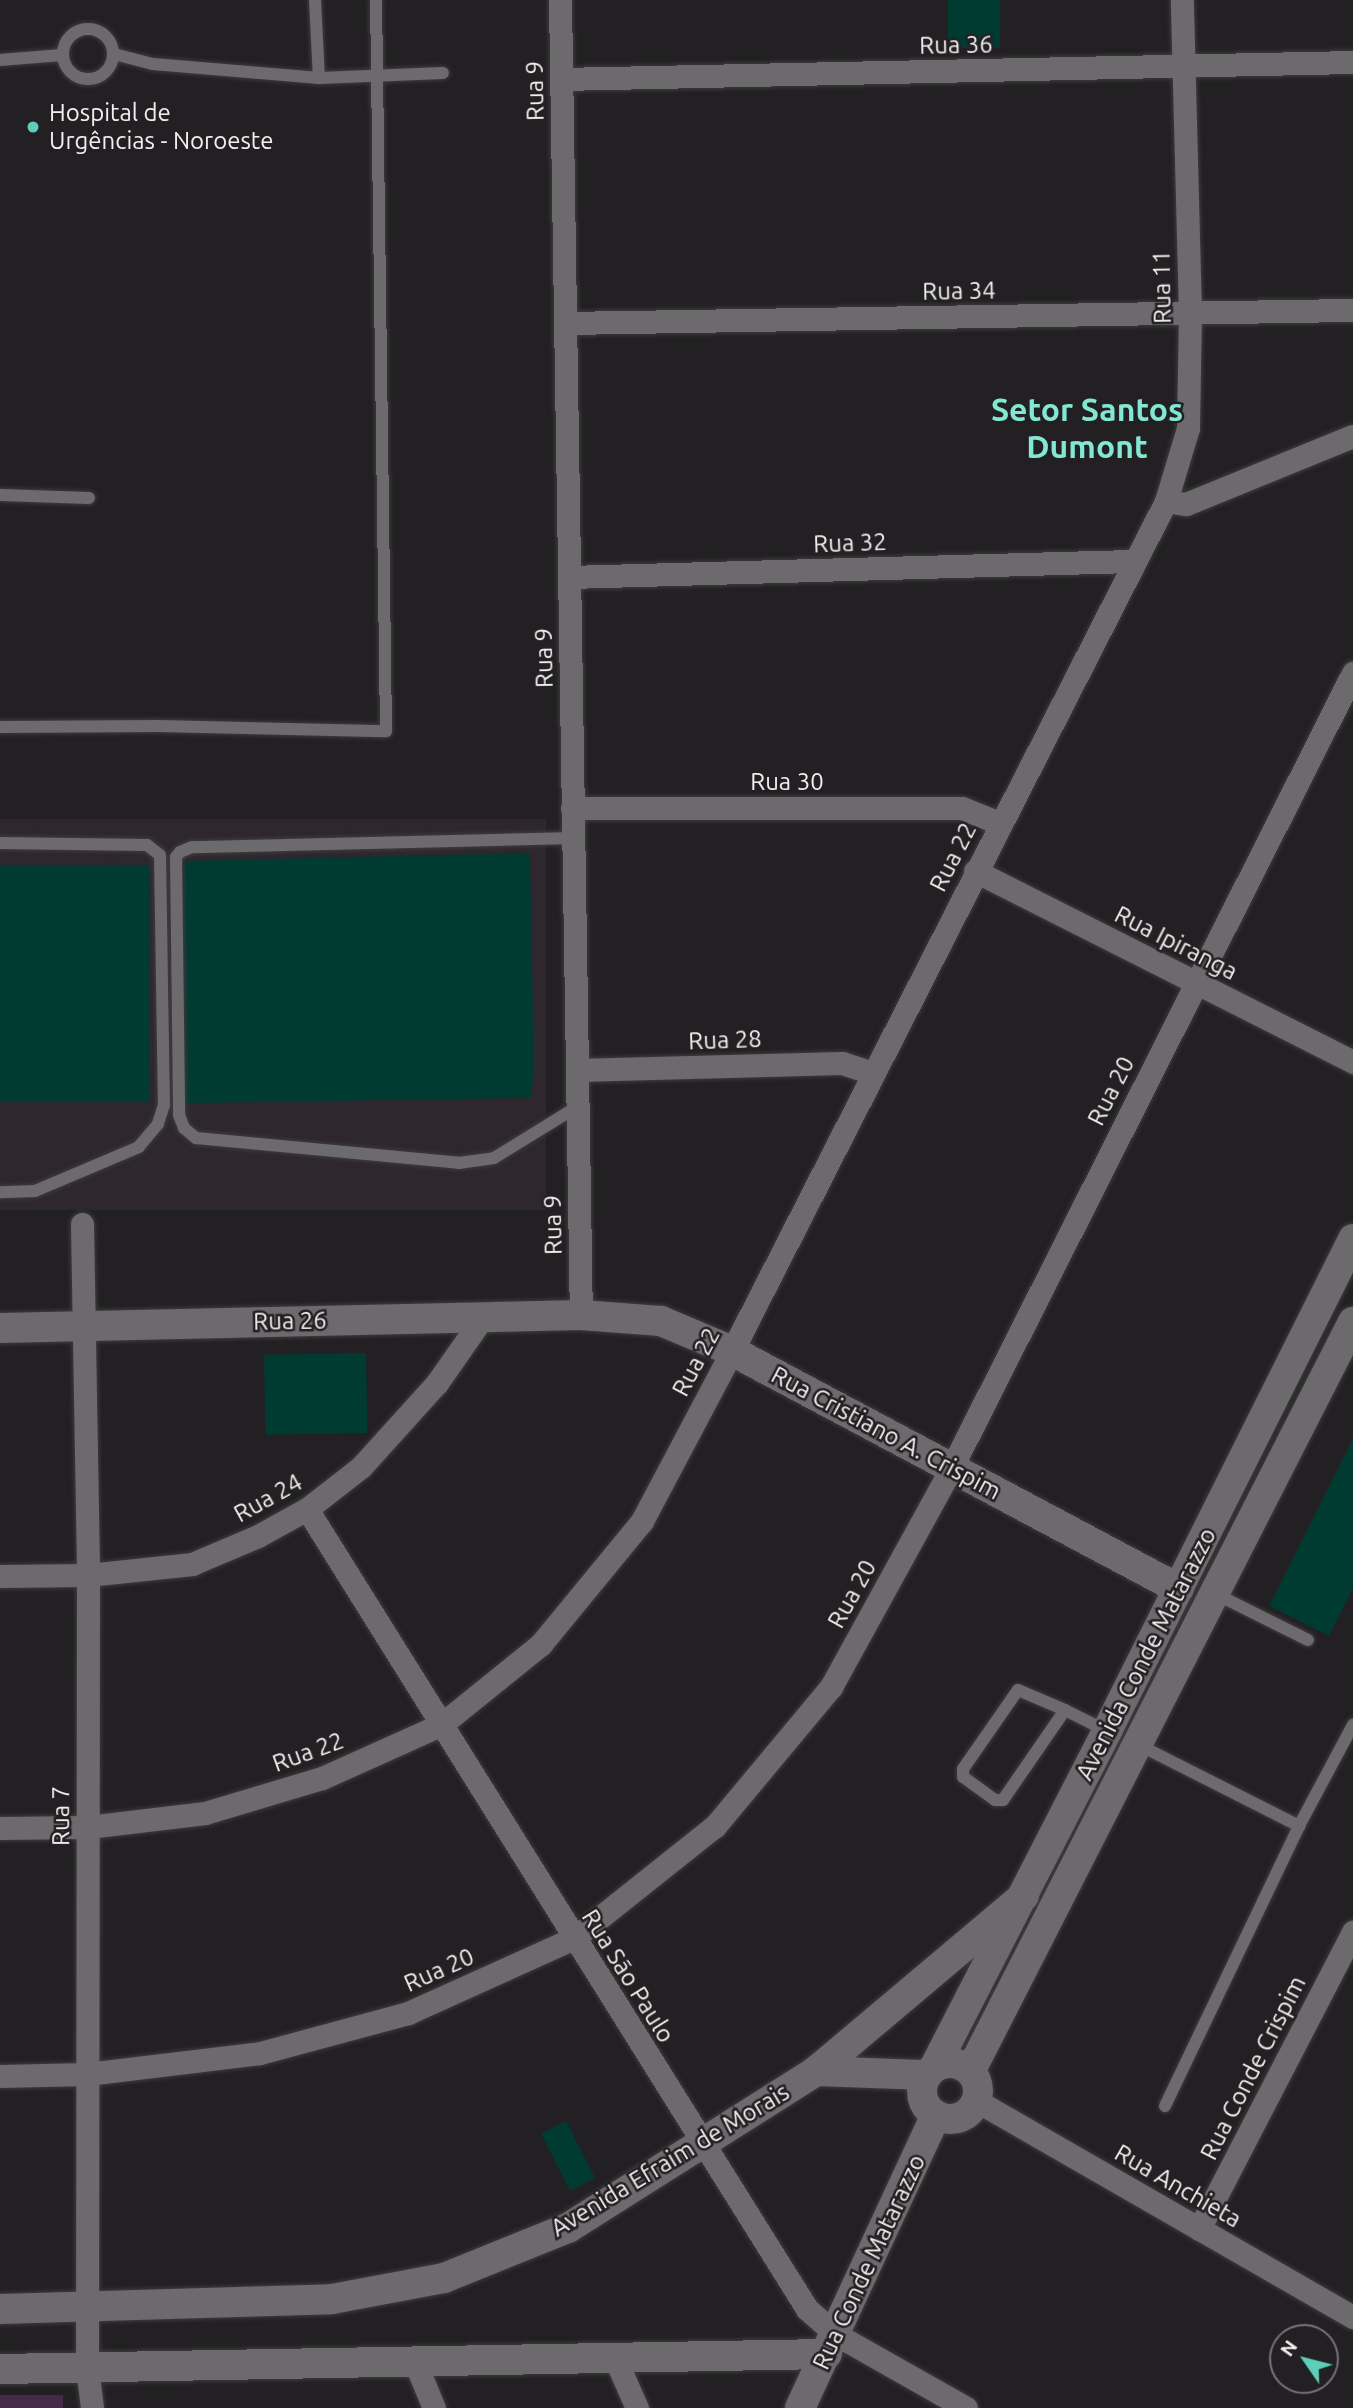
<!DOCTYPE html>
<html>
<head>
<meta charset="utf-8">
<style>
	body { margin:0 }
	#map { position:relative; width:1353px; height:2408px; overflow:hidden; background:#222022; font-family:Ubuntu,sans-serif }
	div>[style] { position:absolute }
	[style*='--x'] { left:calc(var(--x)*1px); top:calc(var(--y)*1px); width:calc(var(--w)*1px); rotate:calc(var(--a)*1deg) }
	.built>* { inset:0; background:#2e272e; transform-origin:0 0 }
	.green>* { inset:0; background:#472a45; transform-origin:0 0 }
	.building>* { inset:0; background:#003b32; transform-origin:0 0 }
	.roads { filter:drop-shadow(0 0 2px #3d3b3d) drop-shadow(0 0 2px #3d3b3d) }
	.service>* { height:12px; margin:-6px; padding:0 6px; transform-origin:6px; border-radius:6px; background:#6d6a6d }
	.service>.ring { margin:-6px; padding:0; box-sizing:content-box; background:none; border:12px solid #6d6a6d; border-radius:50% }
	.minor>* { height:23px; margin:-11.5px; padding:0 11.5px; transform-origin:11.5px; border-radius:11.5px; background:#6d6a6d }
	.tertiary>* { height:30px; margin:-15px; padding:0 15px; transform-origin:15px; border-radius:15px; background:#6d6a6d }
	.tertiary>.ring { margin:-15px; padding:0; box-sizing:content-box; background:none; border:30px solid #6d6a6d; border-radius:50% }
	.dots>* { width:19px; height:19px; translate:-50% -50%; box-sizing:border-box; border:4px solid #222022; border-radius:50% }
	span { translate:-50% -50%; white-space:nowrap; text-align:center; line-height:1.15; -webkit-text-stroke:5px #222022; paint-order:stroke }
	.street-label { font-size:24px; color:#f0eeef }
	.poi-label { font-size:24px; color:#f0eeef }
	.left { translate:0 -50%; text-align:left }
	.district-label { font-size:32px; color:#82e7d3; font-weight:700 }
	.north { position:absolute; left:1269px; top:2324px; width:70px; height:70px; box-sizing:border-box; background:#222022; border:2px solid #747274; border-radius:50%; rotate:305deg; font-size:19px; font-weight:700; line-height:28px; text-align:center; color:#f0eeef }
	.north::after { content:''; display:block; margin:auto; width:24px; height:32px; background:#5dceb9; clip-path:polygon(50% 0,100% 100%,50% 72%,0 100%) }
</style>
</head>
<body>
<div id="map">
	<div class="built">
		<div style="left:0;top:819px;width:546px;height:391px"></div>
	</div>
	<div class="green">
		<div style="left:0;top:2395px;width:63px;height:13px"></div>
	</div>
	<div class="building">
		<div style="left:948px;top:0;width:52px;height:48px"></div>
		<div style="clip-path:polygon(530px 853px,534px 1069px,531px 1098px,186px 1103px,183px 861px)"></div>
		<div style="left:150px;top:865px;width:237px;height:150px;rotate:90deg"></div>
		<div style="left:366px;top:1353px;width:80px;height:102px;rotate:89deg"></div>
		<div style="clip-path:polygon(1353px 1439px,1353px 1588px,1329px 1636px,1269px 1606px)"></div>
		<div style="left:566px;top:2121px;width:64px;height:28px;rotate:63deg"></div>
	</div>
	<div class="roads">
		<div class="service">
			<div style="--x:315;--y:0;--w:78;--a:87.1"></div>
			<div class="ring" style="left:63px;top:29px;width:38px;height:38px"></div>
			<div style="--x:114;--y:54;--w:40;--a:14.4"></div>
			<div style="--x:153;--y:64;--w:167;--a:4.8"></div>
			<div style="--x:319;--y:78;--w:124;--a:-2.3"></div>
			<div style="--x:0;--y:60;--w:62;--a:-4.6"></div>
			<div style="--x:0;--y:495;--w:89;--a:1.9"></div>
			<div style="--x:0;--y:727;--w:158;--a:-0.4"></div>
			<div style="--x:158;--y:726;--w:228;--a:1.3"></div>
			<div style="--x:386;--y:731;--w:731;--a:-90.78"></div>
			<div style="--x:573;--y:838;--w:381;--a:178.6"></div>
			<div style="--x:192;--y:847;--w:13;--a:157"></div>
			<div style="--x:180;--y:852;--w:6;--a:129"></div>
			<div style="--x:176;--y:857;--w:258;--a:89.3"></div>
			<div style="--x:179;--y:1115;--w:14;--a:69"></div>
			<div style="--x:184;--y:1128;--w:16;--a:40"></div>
			<div style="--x:196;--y:1138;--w:264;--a:5.4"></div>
			<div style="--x:459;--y:1163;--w:35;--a:-8"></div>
			<div style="--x:494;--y:1158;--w:97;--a:-31.6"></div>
			<div style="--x:0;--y:843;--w:147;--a:0.8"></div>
			<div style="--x:147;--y:845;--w:16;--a:38"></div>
			<div style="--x:160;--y:855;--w:250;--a:89.1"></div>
			<div style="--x:164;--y:1105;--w:20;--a:108"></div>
			<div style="--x:158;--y:1124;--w:30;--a:130"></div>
			<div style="--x:139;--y:1147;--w:113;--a:157.1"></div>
			<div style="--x:35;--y:1191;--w:35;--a:178"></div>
			<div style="--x:1214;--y:1593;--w:105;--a:26.6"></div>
			<div style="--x:1065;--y:1710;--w:109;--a:124.6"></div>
			<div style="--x:1003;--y:1800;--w:8;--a:180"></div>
			<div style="--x:995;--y:1800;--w:39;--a:-144"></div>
			<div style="--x:963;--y:1777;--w:8;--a:-90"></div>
			<div style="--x:963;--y:1769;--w:96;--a:-55.2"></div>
			<div style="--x:1018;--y:1690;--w:51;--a:23.1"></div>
			<div style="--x:1065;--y:1710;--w:47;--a:26.6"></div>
			<div style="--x:1137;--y:1744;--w:182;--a:26.8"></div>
			<div style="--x:1165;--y:2106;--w:310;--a:-64.4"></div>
			<div style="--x:1299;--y:1826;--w:115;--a:-61.9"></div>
		</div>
		<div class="minor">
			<div style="--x:560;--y:0;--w:1315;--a:89.09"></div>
			<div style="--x:561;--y:79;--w:792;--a:-1.23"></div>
			<div style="--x:565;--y:323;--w:788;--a:-0.95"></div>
			<div style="--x:1166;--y:501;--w:20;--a:9"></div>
			<div style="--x:1186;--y:504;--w:180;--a:-22.2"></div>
			<div style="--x:569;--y:577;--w:563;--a:-1.63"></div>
			<div style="--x:572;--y:808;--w:390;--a:0"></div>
			<div style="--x:962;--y:808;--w:40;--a:22"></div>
			<div style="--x:975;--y:871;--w:424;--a:26.8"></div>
			<div style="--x:577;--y:1070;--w:265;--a:-1.5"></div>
			<div style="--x:842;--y:1063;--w:33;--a:18"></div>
			<div style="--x:82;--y:1224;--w:351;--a:89"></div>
			<div style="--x:88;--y:1575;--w:792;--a:90.07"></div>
			<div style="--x:87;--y:2367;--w:41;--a:83"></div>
			<div style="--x:307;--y:1509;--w:943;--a:57.99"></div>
			<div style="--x:807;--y:2309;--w:40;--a:41"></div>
			<div style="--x:837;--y:2335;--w:148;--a:29.5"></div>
			<div style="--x:0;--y:1576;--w:88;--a:-0.7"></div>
			<div style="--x:88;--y:1575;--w:105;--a:-6"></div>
			<div style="--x:192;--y:1564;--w:72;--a:-23"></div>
			<div style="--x:258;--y:1536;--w:56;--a:-28.9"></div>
			<div style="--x:307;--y:1509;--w:68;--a:-37.9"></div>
			<div style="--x:361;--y:1467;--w:113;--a:-47.9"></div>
			<div style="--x:437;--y:1383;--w:80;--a:-55.1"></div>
			<div style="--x:0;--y:1828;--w:88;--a:-0.7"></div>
			<div style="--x:88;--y:1827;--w:118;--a:-6.8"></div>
			<div style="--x:205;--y:1813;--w:122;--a:-16.7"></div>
			<div style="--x:322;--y:1778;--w:132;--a:-24.2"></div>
			<div style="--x:442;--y:1724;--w:127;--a:-38.9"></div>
			<div style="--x:541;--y:1644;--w:159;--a:-50.6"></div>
			<div style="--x:642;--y:1521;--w:192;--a:-62.1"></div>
			<div style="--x:732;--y:1351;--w:954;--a:-62.95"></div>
			<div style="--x:1166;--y:501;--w:76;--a:-73.2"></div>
			<div style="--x:1188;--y:428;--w:115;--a:-89"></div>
			<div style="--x:1190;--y:313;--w:313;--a:-91.5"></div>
			<div style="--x:0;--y:2076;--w:87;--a:-1.3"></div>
			<div style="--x:87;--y:2074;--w:174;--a:-6.9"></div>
			<div style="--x:260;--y:2053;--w:153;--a:-15.1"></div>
			<div style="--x:408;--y:2013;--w:182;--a:-24.3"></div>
			<div style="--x:574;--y:1938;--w:180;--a:-38.5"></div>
			<div style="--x:715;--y:1826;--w:181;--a:-50.2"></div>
			<div style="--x:831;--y:1687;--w:249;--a:-61.2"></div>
			<div style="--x:951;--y:1469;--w:892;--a:-63.21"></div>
			<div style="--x:977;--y:2101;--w:434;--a:29.9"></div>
			<div style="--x:1199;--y:2229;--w:335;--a:-62.6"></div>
			<div style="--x:615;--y:2358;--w:55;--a:66.3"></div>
			<div style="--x:415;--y:2362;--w:50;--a:67.6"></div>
		</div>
		<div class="tertiary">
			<div style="--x:0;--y:1328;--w:581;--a:-1.28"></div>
			<div style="--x:581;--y:1315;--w:80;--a:4.3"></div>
			<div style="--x:661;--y:1321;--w:77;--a:22.9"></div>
			<div style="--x:732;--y:1351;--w:506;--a:28.03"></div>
			<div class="ring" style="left:922px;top:2063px;width:26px;height:26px"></div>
			<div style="--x:935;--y:2066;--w:377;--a:-62.8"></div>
			<div style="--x:1107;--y:1731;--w:550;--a:-63.43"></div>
			<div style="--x:971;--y:2070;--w:840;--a:-62.95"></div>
			<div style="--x:816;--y:2071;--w:111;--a:2.1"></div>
			<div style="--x:0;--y:2309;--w:332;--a:-1.7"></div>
			<div style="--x:332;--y:2299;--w:114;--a:-10.6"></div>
			<div style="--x:444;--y:2278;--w:134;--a:-22"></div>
			<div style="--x:568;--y:2228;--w:294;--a:-32.3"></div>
			<div style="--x:816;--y:2071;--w:272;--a:-40.1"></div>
			<div style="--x:0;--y:2369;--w:827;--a:-1.04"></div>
			<div style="--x:800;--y:2408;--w:323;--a:-65.1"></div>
		</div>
	</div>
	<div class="dots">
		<div style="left:33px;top:127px;background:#5dceb9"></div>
	</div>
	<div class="street-label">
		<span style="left:956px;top:45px;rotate:-1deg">Rua 36</span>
		<span style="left:535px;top:91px;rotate:-91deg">Rua 9</span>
		<span style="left:1162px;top:287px;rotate:-91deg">Rua 11</span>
		<span style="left:959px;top:291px;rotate:-1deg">Rua 34</span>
		<span style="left:850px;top:543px;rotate:-2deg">Rua 32</span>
		<span style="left:544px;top:658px;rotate:-91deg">Rua 9</span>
		<span style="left:787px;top:782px">Rua 30</span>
		<span style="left:953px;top:857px;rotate:-63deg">Rua 22</span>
		<span style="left:1176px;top:943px;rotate:27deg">Rua Ipiranga</span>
		<span style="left:725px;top:1040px;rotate:-2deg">Rua 28</span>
		<span style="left:1111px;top:1091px;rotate:-63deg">Rua 20</span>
		<span style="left:553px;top:1225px;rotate:-91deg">Rua 9</span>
		<span style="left:290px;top:1321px;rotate:-1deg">Rua 26</span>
		<span style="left:696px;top:1362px;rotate:-62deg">Rua 22</span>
		<span style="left:886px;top:1433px;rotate:28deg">Rua Cristiano A. Crispim</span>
		<span style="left:268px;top:1498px;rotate:-29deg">Rua 24</span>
		<span style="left:852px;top:1594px;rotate:-61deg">Rua 20</span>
		<span style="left:1146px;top:1654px;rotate:-63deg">Avenida Conde Matarazzo</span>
		<span style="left:308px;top:1752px;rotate:-20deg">Rua 22</span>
		<span style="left:61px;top:1816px;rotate:-90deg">Rua 7</span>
		<span style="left:439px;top:1970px;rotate:-24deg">Rua 20</span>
		<span style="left:628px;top:1976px;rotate:58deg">Rua São Paulo</span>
		<span style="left:1253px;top:2068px;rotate:-63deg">Rua Conde Crispim</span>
		<span style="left:670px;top:2160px;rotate:-31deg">Avenida Efraim de Morais</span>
		<span style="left:1178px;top:2186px;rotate:30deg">Rua Anchieta</span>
		<span style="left:869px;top:2262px;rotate:-65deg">Rua Conde Matarazzo</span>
	</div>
	<div class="poi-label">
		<span class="left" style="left:49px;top:127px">Hospital de<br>Urgências - Noroeste</span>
	</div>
	<div class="district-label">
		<span style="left:1087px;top:428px">Setor Santos<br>Dumont</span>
	</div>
	<div class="north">N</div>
</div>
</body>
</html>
